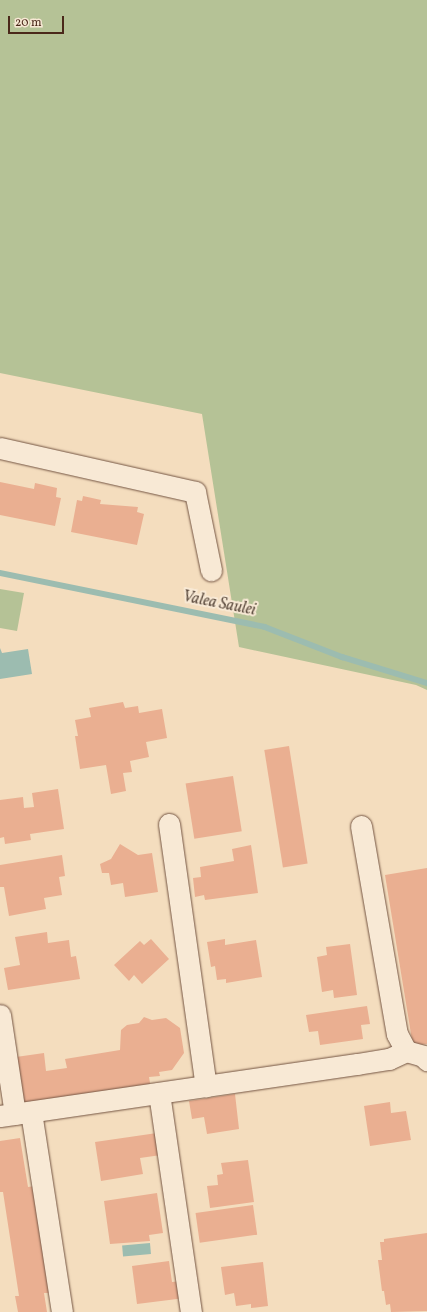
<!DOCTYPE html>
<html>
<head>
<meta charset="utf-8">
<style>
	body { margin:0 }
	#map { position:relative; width:427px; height:1312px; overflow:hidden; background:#f4ddbe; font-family:Vollkorn,serif }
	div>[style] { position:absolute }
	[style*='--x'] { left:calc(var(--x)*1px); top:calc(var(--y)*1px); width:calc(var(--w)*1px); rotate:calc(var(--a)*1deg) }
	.green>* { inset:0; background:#b5c296 }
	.water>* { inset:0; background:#9cbcb0; transform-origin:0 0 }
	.stream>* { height:5.5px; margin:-2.75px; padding:0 2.75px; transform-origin:2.75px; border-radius:2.75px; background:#9cbcb0 }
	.building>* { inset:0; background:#eaaf91; transform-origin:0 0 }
	.roads { filter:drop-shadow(0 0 1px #745543) drop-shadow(0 0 1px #745543) }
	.minor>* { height:21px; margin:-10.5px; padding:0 10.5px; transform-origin:10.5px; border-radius:10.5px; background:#f8e9d5 }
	span { translate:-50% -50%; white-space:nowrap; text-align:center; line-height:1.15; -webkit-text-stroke:4px #f8e9d5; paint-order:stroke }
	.water-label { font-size:16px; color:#5e4d40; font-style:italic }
	.scale { position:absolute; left:8px; top:16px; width:56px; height:18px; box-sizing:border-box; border:2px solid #4a281a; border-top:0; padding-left:5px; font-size:12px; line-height:14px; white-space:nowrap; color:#4a281a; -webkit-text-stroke:3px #f8e9d5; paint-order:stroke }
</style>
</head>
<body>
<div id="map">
	<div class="green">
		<div style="clip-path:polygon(0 0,427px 0,427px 690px,416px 685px,239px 647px,202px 414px,0 373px)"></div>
		<div style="clip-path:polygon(0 589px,24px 593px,17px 631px,0 628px)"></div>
	</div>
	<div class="water">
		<div style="clip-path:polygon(0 648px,2px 653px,28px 649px,32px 674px,0 679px)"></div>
		<div style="left:150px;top:1243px;width:11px;height:28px;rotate:85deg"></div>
	</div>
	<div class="stream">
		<div style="--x:0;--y:573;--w:270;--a:11.5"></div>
		<div style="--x:265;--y:627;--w:83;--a:21.3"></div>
		<div style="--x:342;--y:657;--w:89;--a:17"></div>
	</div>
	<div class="building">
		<div style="clip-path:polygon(0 482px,34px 489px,35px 483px,57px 488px,56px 497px,61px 498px,55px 526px,0 515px)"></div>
		<div style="clip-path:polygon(83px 496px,101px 500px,100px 504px,138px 507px,137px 512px,144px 514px,137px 545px,71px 532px,77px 500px,82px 501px)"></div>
		<div style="clip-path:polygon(123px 702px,125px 708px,138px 706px,139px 713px,162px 709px,167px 738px,146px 742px,149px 757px,130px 761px,132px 772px,123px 773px,126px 791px,111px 794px,106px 765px,80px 769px,75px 736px,78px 736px,75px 720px,91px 717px,89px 708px)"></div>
		<div style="left:289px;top:746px;width:119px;height:25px;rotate:81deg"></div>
		<div style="left:233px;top:776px;width:56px;height:48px;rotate:81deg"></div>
		<div style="clip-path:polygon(58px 789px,64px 829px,30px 834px,31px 840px,5px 844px,4px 837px,0 838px,0 800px,23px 797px,24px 808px,34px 807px,32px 793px)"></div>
		<div style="clip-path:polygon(120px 844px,138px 855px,152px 853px,158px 892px,125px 897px,123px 883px,111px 885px,109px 873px,102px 873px,100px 864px,111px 859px)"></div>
		<div style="clip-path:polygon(251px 845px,258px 893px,205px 900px,204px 895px,195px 897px,193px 878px,201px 877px,200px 867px,234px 861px,232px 849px)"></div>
		<div style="clip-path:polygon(62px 855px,65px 876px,59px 877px,62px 895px,44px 898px,46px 909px,9px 916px,4px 887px,0 887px,0 865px)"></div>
		<div style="clip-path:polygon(427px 868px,427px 1044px,413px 1046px,385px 875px)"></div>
		<div style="clip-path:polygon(47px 932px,48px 943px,69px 940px,71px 957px,76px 956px,80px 979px,8px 990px,4px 968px,20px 965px,15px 937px)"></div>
		<div style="clip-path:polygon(151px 939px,169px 959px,142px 984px,134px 975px,129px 981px,114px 965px,140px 941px,144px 945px)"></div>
		<div style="clip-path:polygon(225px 939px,225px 945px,256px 940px,262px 977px,226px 983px,226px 979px,217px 980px,215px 966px,211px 967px,207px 942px)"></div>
		<div style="clip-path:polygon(350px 944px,357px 995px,334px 998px,333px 990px,322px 992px,317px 957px,327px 955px,326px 947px)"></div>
		<div style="clip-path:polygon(367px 1006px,370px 1024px,361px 1025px,363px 1039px,320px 1045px,318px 1031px,309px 1032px,306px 1015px)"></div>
		<div style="clip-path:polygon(144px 1017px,152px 1020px,166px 1018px,180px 1028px,184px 1053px,172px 1070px,159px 1072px,160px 1076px,149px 1077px,151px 1089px,17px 1106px,9px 1058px,44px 1053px,46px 1071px,67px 1068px,65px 1059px,120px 1050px,121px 1030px,127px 1025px,139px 1023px)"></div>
		<div style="clip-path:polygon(235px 1094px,239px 1129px,207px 1134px,204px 1117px,192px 1119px,189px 1101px)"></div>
		<div style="clip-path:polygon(390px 1102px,391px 1113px,406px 1111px,411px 1140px,370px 1146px,364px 1106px)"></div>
		<div style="clip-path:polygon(157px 1133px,161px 1155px,140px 1158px,143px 1174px,101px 1181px,95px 1142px)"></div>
		<div style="clip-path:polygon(20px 1138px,28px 1187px,35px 1186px,51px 1293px,44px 1293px,47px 1312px,18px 1312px,15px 1296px,19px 1296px,3px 1192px,0 1192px,0 1141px)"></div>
		<div style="clip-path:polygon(248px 1160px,254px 1202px,210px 1208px,207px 1186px,218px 1185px,217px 1175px,223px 1174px,221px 1163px)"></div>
		<div style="clip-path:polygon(157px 1193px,163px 1233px,149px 1235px,150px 1241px,110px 1244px,104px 1201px)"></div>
		<div style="left:253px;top:1205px;width:30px;height:58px;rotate:82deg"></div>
		<div style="clip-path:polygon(427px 1233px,427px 1311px,391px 1312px,390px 1304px,386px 1305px,384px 1291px,382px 1291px,378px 1260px,382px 1260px,380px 1242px,384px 1242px,384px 1239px)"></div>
		<div style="clip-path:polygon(169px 1261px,172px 1282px,183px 1281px,185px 1298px,137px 1304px,132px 1266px)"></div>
		<div style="clip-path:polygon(263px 1262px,268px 1306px,251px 1308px,251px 1304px,236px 1306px,234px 1293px,225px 1295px,221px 1267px)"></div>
	</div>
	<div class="roads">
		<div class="minor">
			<div style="--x:0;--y:448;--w:200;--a:12.7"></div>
			<div style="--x:195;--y:492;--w:80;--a:78.4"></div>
			<div style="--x:169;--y:824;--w:265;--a:82"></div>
			<div style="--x:361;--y:826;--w:211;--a:80.2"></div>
			<div style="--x:397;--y:1034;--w:19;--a:62"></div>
			<div style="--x:406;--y:1051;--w:18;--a:16"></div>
			<div style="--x:423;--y:1056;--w:6;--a:45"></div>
			<div style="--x:0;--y:1015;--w:100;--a:81.4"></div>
			<div style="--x:159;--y:1093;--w:221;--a:81.7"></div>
			<div style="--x:31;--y:1112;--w:202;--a:81.2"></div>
			<div style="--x:0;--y:1116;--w:361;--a:-8.3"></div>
			<div style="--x:357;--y:1064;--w:32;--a:-9"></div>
			<div style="--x:389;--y:1059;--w:19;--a:-25"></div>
		</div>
	</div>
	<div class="water-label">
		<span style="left:219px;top:604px;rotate:11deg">Valea Saulei</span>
	</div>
	<div class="scale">20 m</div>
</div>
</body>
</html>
